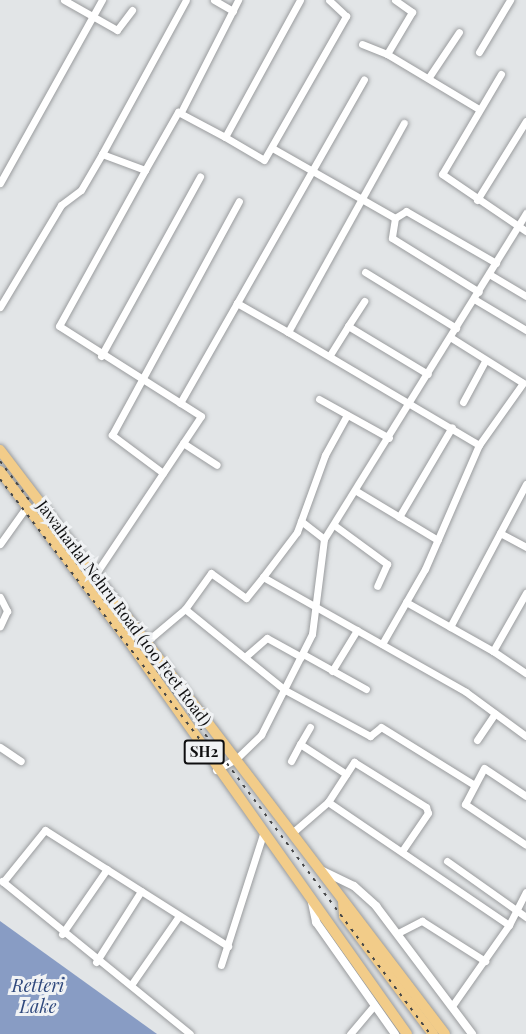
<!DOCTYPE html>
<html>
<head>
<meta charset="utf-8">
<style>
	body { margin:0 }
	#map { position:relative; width:526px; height:1034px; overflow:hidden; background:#e2e5e7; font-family:"Playfair Display",serif }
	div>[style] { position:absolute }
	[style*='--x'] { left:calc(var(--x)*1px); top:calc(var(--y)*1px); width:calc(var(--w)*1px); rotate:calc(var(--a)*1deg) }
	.water>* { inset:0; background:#889cc4 }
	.roads { filter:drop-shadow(0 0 2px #9a9c9e) drop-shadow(0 0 2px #9a9c9e) }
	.minor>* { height:7px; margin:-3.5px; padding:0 3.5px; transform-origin:3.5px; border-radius:3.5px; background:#fff }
	.tertiary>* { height:8px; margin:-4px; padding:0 4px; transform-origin:4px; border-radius:4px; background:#fff }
	.primary>* { height:10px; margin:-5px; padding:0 5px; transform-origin:5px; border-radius:5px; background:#f2cc89 }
	.rail>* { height:2px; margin-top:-1px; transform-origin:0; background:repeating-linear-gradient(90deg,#454647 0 3px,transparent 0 9px) }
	span { translate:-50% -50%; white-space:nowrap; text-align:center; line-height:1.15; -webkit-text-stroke:6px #f0f2f4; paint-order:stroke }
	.shield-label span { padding:2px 4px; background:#f0f2f4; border:2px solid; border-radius:4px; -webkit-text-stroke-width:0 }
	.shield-label { font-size:15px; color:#0f0f10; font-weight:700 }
	.street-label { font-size:16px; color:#0f0f10 }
	.water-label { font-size:18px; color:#30497d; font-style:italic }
</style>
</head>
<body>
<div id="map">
	<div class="water">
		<div style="clip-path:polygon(0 921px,157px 1034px,0 1034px)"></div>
	</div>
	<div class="roads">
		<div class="minor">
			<div style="--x:64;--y:0;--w:61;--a:29.5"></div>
			<div style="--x:117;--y:30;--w:25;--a:-53"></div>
			<div style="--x:214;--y:0;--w:22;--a:30"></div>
			<div style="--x:300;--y:0;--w:156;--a:118.7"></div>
			<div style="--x:225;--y:137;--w:45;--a:30.5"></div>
			<div style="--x:264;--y:160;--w:166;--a:-60.3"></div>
			<div style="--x:346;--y:16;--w:23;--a:-137"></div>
			<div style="--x:395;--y:0;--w:21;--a:35"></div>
			<div style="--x:412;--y:12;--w:49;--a:120.8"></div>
			<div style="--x:387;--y:54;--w:107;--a:30.9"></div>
			<div style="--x:362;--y:44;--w:27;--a:22"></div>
			<div style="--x:479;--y:52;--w:61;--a:-59.2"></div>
			<div style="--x:501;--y:74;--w:116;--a:120.5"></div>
			<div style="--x:442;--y:174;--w:102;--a:34.2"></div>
			<div style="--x:429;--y:77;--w:54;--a:-56.3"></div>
			<div style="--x:181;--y:112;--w:126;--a:-63"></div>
			<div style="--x:274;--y:149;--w:139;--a:29.7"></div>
			<div style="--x:395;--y:218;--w:13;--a:-32"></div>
			<div style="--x:406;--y:211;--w:104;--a:30"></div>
			<div style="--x:102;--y:154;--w:175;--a:-61.4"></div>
			<div style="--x:0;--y:183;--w:210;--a:-60.9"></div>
			<div style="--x:477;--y:200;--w:93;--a:-58.2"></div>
			<div style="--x:395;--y:218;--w:20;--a:99"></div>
			<div style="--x:392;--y:238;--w:102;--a:31.8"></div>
			<div style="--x:365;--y:272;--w:107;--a:31.6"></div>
			<div style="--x:489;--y:274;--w:43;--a:30.7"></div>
			<div style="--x:474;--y:299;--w:61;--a:30.8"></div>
			<div style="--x:0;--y:307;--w:119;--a:-59.1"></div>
			<div style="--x:61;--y:205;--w:25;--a:-37"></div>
			<div style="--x:81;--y:190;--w:42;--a:-59.7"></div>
			<div style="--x:102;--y:154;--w:46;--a:20.4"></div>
			<div style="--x:145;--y:170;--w:67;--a:-60.4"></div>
			<div style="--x:178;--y:112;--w:53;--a:28"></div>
			<div style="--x:348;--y:326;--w:30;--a:-57"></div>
			<div style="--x:288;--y:332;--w:59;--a:-150.4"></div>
			<div style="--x:237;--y:303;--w:257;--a:-60.4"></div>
			<div style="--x:450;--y:337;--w:86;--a:32.2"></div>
			<div style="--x:523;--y:383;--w:76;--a:125.4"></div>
			<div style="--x:330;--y:355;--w:34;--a:-58"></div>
			<div style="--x:348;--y:326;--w:93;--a:31"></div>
			<div style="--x:101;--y:356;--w:205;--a:-61.1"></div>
			<div style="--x:319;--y:399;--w:80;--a:29.1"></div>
			<div style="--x:463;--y:402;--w:47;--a:-61.8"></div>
			<div style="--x:180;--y:403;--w:115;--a:-60.3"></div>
			<div style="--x:347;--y:415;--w:46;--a:118.8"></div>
			<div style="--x:325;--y:455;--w:82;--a:110"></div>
			<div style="--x:297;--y:532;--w:56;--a:127.1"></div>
			<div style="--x:263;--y:577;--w:233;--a:29.5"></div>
			<div style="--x:466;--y:692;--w:74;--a:36.3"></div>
			<div style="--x:183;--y:443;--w:40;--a:32.9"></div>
			<div style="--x:163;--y:473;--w:64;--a:-143.3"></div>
			<div style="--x:112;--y:435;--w:266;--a:-61.5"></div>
			<div style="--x:358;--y:492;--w:93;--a:31"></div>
			<div style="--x:399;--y:517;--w:104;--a:-59.5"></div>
			<div style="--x:301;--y:521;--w:29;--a:38"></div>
			<div style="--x:334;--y:525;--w:66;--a:36.3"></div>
			<div style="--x:387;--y:564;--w:24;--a:114"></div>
			<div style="--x:500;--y:533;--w:30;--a:28"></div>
			<div style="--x:0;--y:544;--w:47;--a:-54.6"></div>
			<div style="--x:95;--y:575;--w:191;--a:-56.3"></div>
			<div style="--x:201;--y:416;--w:168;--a:-147.6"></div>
			<div style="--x:59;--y:326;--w:178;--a:-61.1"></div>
			<div style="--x:263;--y:577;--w:27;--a:129"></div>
			<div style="--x:246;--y:598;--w:43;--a:-144.5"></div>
			<div style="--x:211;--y:573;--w:44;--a:125.8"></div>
			<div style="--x:185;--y:609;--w:129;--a:39"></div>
			<div style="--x:285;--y:690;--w:97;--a:28.4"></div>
			<div style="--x:370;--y:736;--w:14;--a:-39"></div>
			<div style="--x:381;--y:727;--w:108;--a:31.8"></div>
			<div style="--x:0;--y:597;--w:16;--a:63"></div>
			<div style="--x:7;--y:611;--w:17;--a:115"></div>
			<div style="--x:406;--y:602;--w:100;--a:29.4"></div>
			<div style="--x:493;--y:651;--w:67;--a:-60.4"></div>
			<div style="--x:450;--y:627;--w:162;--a:-62"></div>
			<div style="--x:146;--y:642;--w:51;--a:-40.2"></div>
			<div style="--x:382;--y:644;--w:86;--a:-60.2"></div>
			<div style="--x:425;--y:569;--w:135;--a:-66.5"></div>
			<div style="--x:479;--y:445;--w:222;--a:-149.4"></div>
			<div style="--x:288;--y:332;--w:239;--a:-61"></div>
			<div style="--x:493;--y:651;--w:40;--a:34"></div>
			<div style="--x:303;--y:654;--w:72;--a:29.1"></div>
			<div style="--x:245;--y:657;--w:29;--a:-41"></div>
			<div style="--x:267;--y:638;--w:39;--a:29"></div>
			<div style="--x:332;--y:671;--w:48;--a:-58.6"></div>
			<div style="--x:310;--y:727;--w:20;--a:120"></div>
			<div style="--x:300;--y:744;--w:55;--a:33.1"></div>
			<div style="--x:477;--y:740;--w:32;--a:-56"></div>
			<div style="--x:0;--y:747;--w:25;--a:34"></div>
			<div style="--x:291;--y:761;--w:19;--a:-62"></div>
			<div style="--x:216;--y:770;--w:23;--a:-29"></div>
			<div style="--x:236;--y:759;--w:35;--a:-44"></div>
			<div style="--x:261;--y:735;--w:113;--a:-63.2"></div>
			<div style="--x:312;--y:634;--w:96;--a:-82.8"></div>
			<div style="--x:324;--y:539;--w:384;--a:-58.2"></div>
			<div style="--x:526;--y:796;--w:50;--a:-146.3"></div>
			<div style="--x:484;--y:768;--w:41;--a:117.8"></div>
			<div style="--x:465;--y:804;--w:73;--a:33.9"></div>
			<div style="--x:328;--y:802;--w:48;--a:-57"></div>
			<div style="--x:354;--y:762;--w:85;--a:32"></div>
			<div style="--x:426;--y:807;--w:6;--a:72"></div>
			<div style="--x:428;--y:813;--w:46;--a:124.4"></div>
			<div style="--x:292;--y:833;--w:48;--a:-40.7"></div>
			<div style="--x:328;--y:802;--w:219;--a:34.2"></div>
			<div style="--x:509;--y:925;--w:37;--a:-63"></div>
			<div style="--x:447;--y:861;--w:97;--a:35.3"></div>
			<div style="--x:2;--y:881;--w:242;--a:39.1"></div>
			<div style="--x:3;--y:882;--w:67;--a:-51.1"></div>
			<div style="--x:45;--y:830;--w:217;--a:32.4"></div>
			<div style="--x:398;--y:933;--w:27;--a:-27"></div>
			<div style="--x:422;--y:921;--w:75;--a:32.4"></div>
			<div style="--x:62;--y:934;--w:79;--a:-55.3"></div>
			<div style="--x:96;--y:962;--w:84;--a:-57.6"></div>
			<div style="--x:221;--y:965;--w:141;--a:-72.2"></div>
			<div style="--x:131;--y:985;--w:84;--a:-55.2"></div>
			<div style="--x:452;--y:1006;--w:99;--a:-54.9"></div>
			<div style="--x:350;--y:1034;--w:38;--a:-50"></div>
		</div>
		<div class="tertiary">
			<div style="--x:323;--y:871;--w:34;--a:26"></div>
			<div style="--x:354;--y:886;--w:30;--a:42"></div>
			<div style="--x:376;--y:906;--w:160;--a:53.1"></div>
			<div style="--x:311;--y:898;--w:25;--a:78"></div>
			<div style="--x:316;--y:922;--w:137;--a:54.8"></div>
		</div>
		<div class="primary">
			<div style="--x:0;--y:450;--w:734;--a:52.69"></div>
			<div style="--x:0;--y:471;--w:221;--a:52.9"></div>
			<div style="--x:133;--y:647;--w:474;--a:54.7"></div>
			<div style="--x:343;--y:901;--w:15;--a:86"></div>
			<div style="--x:344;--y:916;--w:148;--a:53"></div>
		</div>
	</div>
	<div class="rail">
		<div style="--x:0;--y:461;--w:716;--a:53.11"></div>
		<div style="--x:0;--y:479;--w:337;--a:52.5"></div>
	</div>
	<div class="shield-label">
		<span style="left:204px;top:752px">SH2</span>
	</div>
	<div class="street-label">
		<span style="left:124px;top:613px;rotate:53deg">Jawaharlal Nehru Road (100 Feet Road)</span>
	</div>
	<div class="water-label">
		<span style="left:38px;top:996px">Retteri<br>Lake</span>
	</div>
</div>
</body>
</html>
